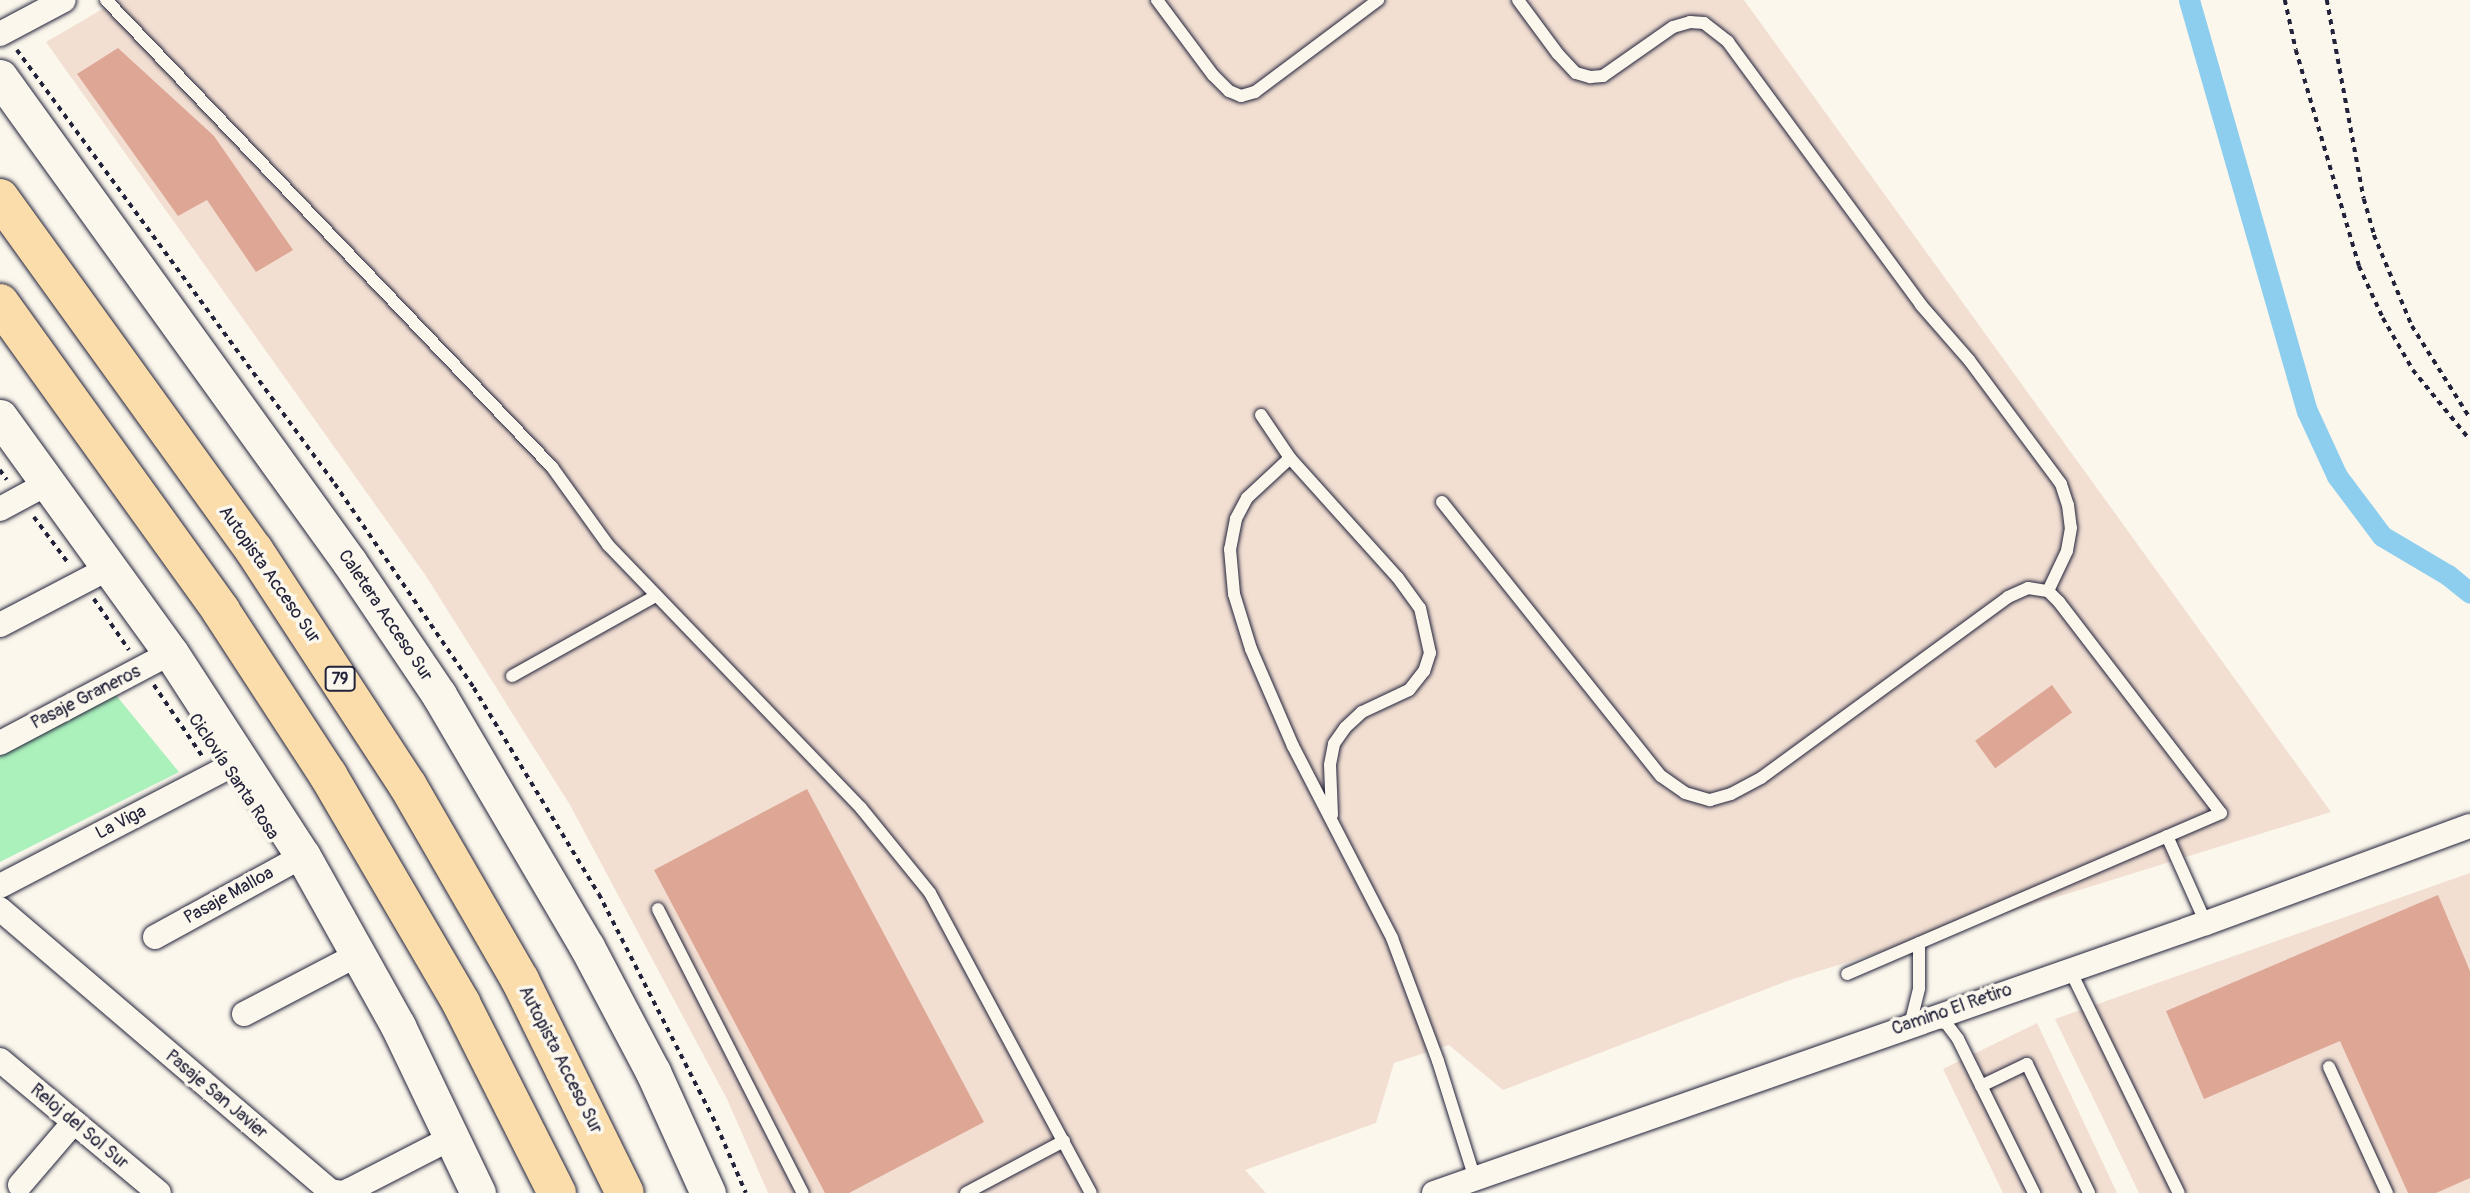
<!DOCTYPE html>
<html>
<head>
<meta charset="utf-8">
<style>
	body { margin:0 }
	#map { position:relative; width:2470px; height:1193px; overflow:hidden; background:#fbf7ec; font-family:Pangolin,sans-serif }
	div>[style] { position:absolute }
	[style*='--x'] { left:calc(var(--x)*1px); top:calc(var(--y)*1px); width:calc(var(--w)*1px); rotate:calc(var(--a)*1deg) }
	.built>* { inset:0; background:#f2dfd2 }
	.green>* { inset:0; background:#abf1bc }
	.canal>* { height:21px; margin:-10.5px; padding:0 10.5px; transform-origin:10.5px; border-radius:10.5px; background:#8dceef }
	.building>* { inset:0; background:#dda695; transform-origin:0 0 }
	.path>* { height:3.5px; margin-top:-1.75px; transform-origin:0; background:repeating-linear-gradient(90deg,#22223b 0 5px,transparent 0 10px) }
	.roads { filter:drop-shadow(0 0 2px #22223b) drop-shadow(0 0 2px #22223b) }
	.service>* { height:12px; margin:-6px; padding:0 6px; transform-origin:6px; border-radius:6px; background:#fbf7ec }
	.minor>* { height:24px; margin:-12px; padding:0 12px; transform-origin:12px; border-radius:12px; background:#fbf7ec }
	.secondary>* { height:35px; margin:-17.5px; padding:0 17.5px; transform-origin:17.5px; border-radius:17.5px; background:#fbf7ec }
	.motorway>* { height:38px; margin:-19px; padding:0 19px; transform-origin:19px; border-radius:19px; background:#faddab }
	span { translate:-50% -50%; white-space:nowrap; text-align:center; line-height:1.15; -webkit-text-stroke:7px #fbf7ec; paint-order:stroke }
	.shield-label span { padding:2px 5px; background:#fbf7ec; border:2px solid; border-radius:5px; -webkit-text-stroke-width:0 }
	.shield-label { font-size:16px; color:#22223b; font-weight:700 }
	.street-label { font-size:18px; color:#22223b }
</style>
</head>
<body>
<div id="map">
	<div class="built">
		<div style="clip-path:polygon(118px 0,1744px 0,2331px 812px,1790px 980px,1503px 1090px,1449px 1045px,1394px 1063px,1376px 1123px,1245px 1170px,1266px 1193px,768px 1193px,727px 1099px,570px 805px,426px 576px,46px 42px)"></div>
		<div style="clip-path:polygon(2470px 873px,2470px 1193px,2139px 1193px,2055px 1019px)"></div>
		<div style="clip-path:polygon(2037px 1023px,2117px 1193px,2003px 1193px,1943px 1069px)"></div>
	</div>
	<div class="green">
		<div style="clip-path:polygon(115px 694px,179px 772px,0 862px,0 754px)"></div>
	</div>
	<div class="canal">
		<div style="--x:2189;--y:0;--w:428;--a:74"></div>
		<div style="--x:2307;--y:411;--w:72;--a:65.2"></div>
		<div style="--x:2337;--y:476;--w:75;--a:53.1"></div>
		<div style="--x:2382;--y:536;--w:77;--a:30.6"></div>
		<div style="--x:2448;--y:575;--w:28;--a:39"></div>
	</div>
	<div class="building">
		<div style="clip-path:polygon(118px 48px,214px 136px,293px 250px,256px 272px,207px 200px,178px 216px,77px 74px)"></div>
		<div style="left:2052px;top:685px;width:34px;height:95px;rotate:54deg"></div>
		<div style="clip-path:polygon(807px 789px,984px 1122px,849px 1193px,825px 1193px,654px 870px)"></div>
		<div style="clip-path:polygon(2438px 895px,2470px 971px,2470px 1178px,2436px 1193px,2408px 1193px,2340px 1041px,2204px 1099px,2166px 1011px)"></div>
	</div>
	<div class="path">
		<div style="--x:2285;--y:0;--w:51;--a:77.6"></div>
		<div style="--x:2296;--y:50;--w:225;--a:73.7"></div>
		<div style="--x:2359;--y:266;--w:57;--a:65.2"></div>
		<div style="--x:2383;--y:318;--w:60;--a:60"></div>
		<div style="--x:2413;--y:370;--w:90;--a:50.8"></div>
		<div style="--x:2327;--y:0;--w:202;--a:79.5"></div>
		<div style="--x:2364;--y:199;--w:37;--a:74"></div>
		<div style="--x:2374;--y:235;--w:99;--a:67.3"></div>
		<div style="--x:2412;--y:326;--w:109;--a:57.8"></div>
		<div style="--x:17;--y:50;--w:538;--a:53.77"></div>
		<div style="--x:335;--y:484;--w:247;--a:55.7"></div>
		<div style="--x:474;--y:688;--w:241;--a:58.8"></div>
		<div style="--x:599;--y:894;--w:260;--a:63"></div>
		<div style="--x:717;--y:1126;--w:73;--a:66.6"></div>
		<div style="--x:0;--y:470;--w:12;--a:55"></div>
		<div style="--x:34;--y:517;--w:59;--a:53.3"></div>
		<div style="--x:94;--y:599;--w:62;--a:55.5"></div>
		<div style="--x:154;--y:685;--w:87;--a:55.8"></div>
	</div>
	<div class="roads">
		<div class="service">
			<div style="--x:106;--y:0;--w:646;--a:46.32"></div>
			<div style="--x:552;--y:467;--w:96;--a:54.3"></div>
			<div style="--x:608;--y:545;--w:365;--a:46.1"></div>
			<div style="--x:861;--y:808;--w:109;--a:50.9"></div>
			<div style="--x:930;--y:893;--w:340;--a:61.8"></div>
			<div style="--x:1157;--y:0;--w:94;--a:53.3"></div>
			<div style="--x:1213;--y:75;--w:23;--a:45"></div>
			<div style="--x:1229;--y:91;--w:13;--a:23"></div>
			<div style="--x:1241;--y:96;--w:15;--a:-16"></div>
			<div style="--x:1255;--y:92;--w:154;--a:-36.8"></div>
			<div style="--x:1518;--y:0;--w:67;--a:53.5"></div>
			<div style="--x:1558;--y:54;--w:26;--a:47"></div>
			<div style="--x:1576;--y:73;--w:15;--a:16"></div>
			<div style="--x:1590;--y:77;--w:13;--a:-4"></div>
			<div style="--x:1603;--y:76;--w:85;--a:-35"></div>
			<div style="--x:1673;--y:27;--w:18;--a:-16"></div>
			<div style="--x:1690;--y:22;--w:14;--a:4"></div>
			<div style="--x:1704;--y:23;--w:31;--a:38"></div>
			<div style="--x:1728;--y:42;--w:326;--a:53.7"></div>
			<div style="--x:1921;--y:305;--w:73;--a:48.9"></div>
			<div style="--x:1969;--y:360;--w:154;--a:53.4"></div>
			<div style="--x:2061;--y:484;--w:22;--a:72"></div>
			<div style="--x:2068;--y:505;--w:23;--a:83"></div>
			<div style="--x:2071;--y:528;--w:23;--a:100"></div>
			<div style="--x:2067;--y:551;--w:44;--a:115.4"></div>
			<div style="--x:1261;--y:415;--w:52;--a:56"></div>
			<div style="--x:1290;--y:458;--w:59;--a:137.1"></div>
			<div style="--x:1247;--y:498;--w:24;--a:118"></div>
			<div style="--x:1236;--y:519;--w:31;--a:101"></div>
			<div style="--x:1230;--y:549;--w:45;--a:84.9"></div>
			<div style="--x:1234;--y:594;--w:58;--a:72.8"></div>
			<div style="--x:1251;--y:649;--w:106;--a:66.6"></div>
			<div style="--x:1293;--y:746;--w:216;--a:62.7"></div>
			<div style="--x:1392;--y:938;--w:131;--a:69.5"></div>
			<div style="--x:1438;--y:1061;--w:124;--a:72.6"></div>
			<div style="--x:1290;--y:458;--w:161;--a:48"></div>
			<div style="--x:1398;--y:578;--w:37;--a:54"></div>
			<div style="--x:1420;--y:608;--w:46;--a:77.5"></div>
			<div style="--x:1430;--y:653;--w:19;--a:108"></div>
			<div style="--x:1424;--y:671;--w:24;--a:128"></div>
			<div style="--x:1409;--y:690;--w:52;--a:154.9"></div>
			<div style="--x:1362;--y:712;--w:23;--a:137"></div>
			<div style="--x:1345;--y:728;--w:19;--a:125"></div>
			<div style="--x:1334;--y:744;--w:21;--a:101"></div>
			<div style="--x:1330;--y:765;--w:50;--a:87.7"></div>
			<div style="--x:1442;--y:502;--w:351;--a:51.4"></div>
			<div style="--x:1661;--y:776;--w:29;--a:35"></div>
			<div style="--x:1685;--y:793;--w:26;--a:16"></div>
			<div style="--x:1710;--y:800;--w:22;--a:-16"></div>
			<div style="--x:1731;--y:794;--w:34;--a:-28"></div>
			<div style="--x:1761;--y:778;--w:306;--a:-36.2"></div>
			<div style="--x:2008;--y:597;--w:22;--a:-24"></div>
			<div style="--x:2028;--y:588;--w:20;--a:9"></div>
			<div style="--x:2048;--y:591;--w:16;--a:45"></div>
			<div style="--x:2059;--y:602;--w:266;--a:52.5"></div>
			<div style="--x:2221;--y:813;--w:407;--a:156.7"></div>
			<div style="--x:512;--y:676;--w:165;--a:-29.1"></div>
			<div style="--x:2167;--y:836;--w:95;--a:65.9"></div>
			<div style="--x:658;--y:909;--w:319;--a:63"></div>
			<div style="--x:2070;--y:970;--w:248;--a:64"></div>
			<div style="--x:1935;--y:1022;--w:11;--a:5"></div>
			<div style="--x:1946;--y:1023;--w:20;--a:53"></div>
			<div style="--x:1958;--y:1039;--w:172;--a:63.7"></div>
			<div style="--x:1910;--y:1025;--w:38;--a:-76"></div>
			<div style="--x:1919;--y:988;--w:45;--a:-90"></div>
			<div style="--x:2329;--y:1067;--w:139;--a:65.3"></div>
			<div style="--x:1981;--y:1086;--w:51;--a:-25.6"></div>
			<div style="--x:2027;--y:1064;--w:143;--a:64.3"></div>
			<div style="--x:966;--y:1193;--w:111;--a:-28"></div>
		</div>
		<div class="minor">
			<div style="--x:0;--y:34;--w:72;--a:-28"></div>
			<div style="--x:0;--y:509;--w:55;--a:-28.4"></div>
			<div style="--x:0;--y:625;--w:123;--a:-27.6"></div>
			<div style="--x:0;--y:743;--w:193;--a:-27.8"></div>
			<div style="--x:0;--y:886;--w:273;--a:-27.5"></div>
			<div style="--x:0;--y:909;--w:434;--a:40.5"></div>
			<div style="--x:330;--y:1191;--w:13;--a:9"></div>
			<div style="--x:343;--y:1193;--w:8;--a:-23"></div>
			<div style="--x:350;--y:1190;--w:116;--a:-27.2"></div>
			<div style="--x:155;--y:937;--w:169;--a:-28.7"></div>
			<div style="--x:244;--y:1014;--w:130;--a:-27.6"></div>
			<div style="--x:0;--y:1060;--w:207;--a:39.9"></div>
			<div style="--x:20;--y:1185;--w:83;--a:-49.4"></div>
			<div style="--x:1434;--y:1193;--w:818;--a:-19.28"></div>
			<div style="--x:2206;--y:923;--w:281;--a:-20.2"></div>
		</div>
		<div class="secondary">
			<div style="--x:0;--y:77;--w:599;--a:54.24"></div>
			<div style="--x:350;--y:563;--w:159;--a:56"></div>
			<div style="--x:439;--y:695;--w:292;--a:59.6"></div>
			<div style="--x:587;--y:947;--w:141;--a:62.2"></div>
			<div style="--x:653;--y:1072;--w:133;--a:65.6"></div>
			<div style="--x:0;--y:417;--w:291;--a:54.1"></div>
			<div style="--x:171;--y:653;--w:242;--a:57"></div>
			<div style="--x:303;--y:856;--w:195;--a:60.8"></div>
			<div style="--x:398;--y:1026;--w:185;--a:64.4"></div>
		</div>
		<div class="motorway">
			<div style="--x:0;--y:198;--w:434;--a:54.2"></div>
			<div style="--x:254;--y:550;--w:282;--a:56.9"></div>
			<div style="--x:408;--y:786;--w:224;--a:60"></div>
			<div style="--x:520;--y:980;--w:237;--a:63.8"></div>
			<div style="--x:0;--y:303;--w:379;--a:54.3"></div>
			<div style="--x:221;--y:611;--w:196;--a:56.9"></div>
			<div style="--x:328;--y:775;--w:264;--a:59.7"></div>
			<div style="--x:461;--y:1003;--w:213;--a:63.2"></div>
		</div>
	</div>
	<div class="shield-label">
		<span style="left:340px;top:679px">79</span>
	</div>
	<div class="street-label">
		<span style="left:269px;top:575px;rotate:55deg">Autopista Acceso Sur</span>
		<span style="left:385px;top:616px;rotate:56deg">Caletera Acceso Sur</span>
		<span style="left:86px;top:698px;rotate:-27deg">Pasaje Graneros</span>
		<span style="left:233px;top:777px;rotate:56deg">Ciclovía Santa Rosa</span>
		<span style="left:121px;top:823px;rotate:-27deg">La Viga</span>
		<span style="left:229px;top:896px;rotate:-29deg">Pasaje Malloa</span>
		<span style="left:1952px;top:1010px;rotate:-19deg">Camino El Retiro</span>
		<span style="left:560px;top:1060px;rotate:63deg">Autopista Acceso Sur</span>
		<span style="left:216px;top:1095px;rotate:40deg">Pasaje San Javier</span>
		<span style="left:79px;top:1127px;rotate:40deg">Reloj del Sol Sur</span>
	</div>
</div>
</body>
</html>
